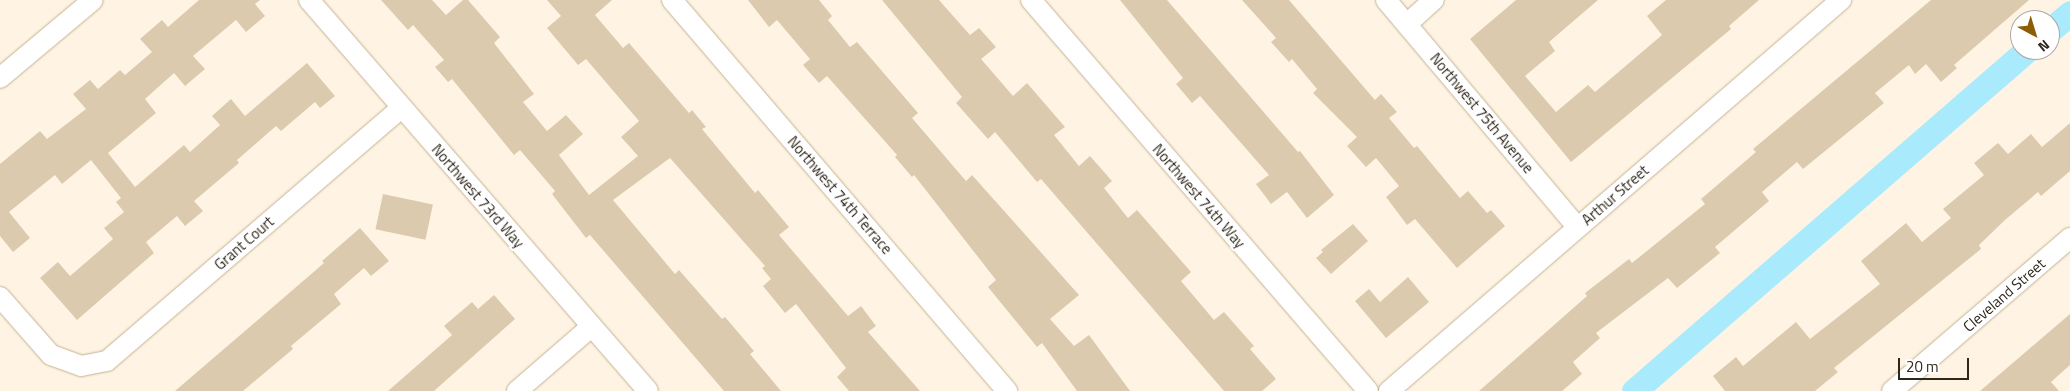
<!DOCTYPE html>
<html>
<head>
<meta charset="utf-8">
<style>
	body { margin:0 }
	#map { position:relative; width:2070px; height:391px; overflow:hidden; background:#fff4e3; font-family:"Titillium Web",sans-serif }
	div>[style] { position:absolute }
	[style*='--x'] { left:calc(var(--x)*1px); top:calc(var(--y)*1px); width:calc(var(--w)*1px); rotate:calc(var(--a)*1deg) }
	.canal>* { height:25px; margin:-12.5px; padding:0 12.5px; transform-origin:12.5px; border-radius:12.5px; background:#a9eafc }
	.building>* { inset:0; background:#dccaae; transform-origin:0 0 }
	.roads { filter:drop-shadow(0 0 1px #c4b297) drop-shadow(0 0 1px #c4b297) }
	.street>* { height:20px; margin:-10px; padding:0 10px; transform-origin:10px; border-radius:10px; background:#fff }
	span { translate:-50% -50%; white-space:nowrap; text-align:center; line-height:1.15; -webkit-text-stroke:4px #fff; paint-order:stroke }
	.street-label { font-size:15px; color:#2e271c }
	.north { position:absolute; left:2010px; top:10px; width:50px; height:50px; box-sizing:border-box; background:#fff; border:1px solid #aba9a4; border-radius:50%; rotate:141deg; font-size:14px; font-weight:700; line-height:20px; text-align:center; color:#2e271c }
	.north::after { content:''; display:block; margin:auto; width:18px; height:22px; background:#8d5d06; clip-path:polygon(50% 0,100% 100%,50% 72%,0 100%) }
	.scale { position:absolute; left:1898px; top:358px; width:71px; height:22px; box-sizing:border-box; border:2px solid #2e271c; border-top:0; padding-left:6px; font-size:15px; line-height:18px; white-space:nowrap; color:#2e271c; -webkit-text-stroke:4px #fff; paint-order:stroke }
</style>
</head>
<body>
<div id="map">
	<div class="canal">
		<div style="--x:2050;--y:30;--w:26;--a:-40"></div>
		<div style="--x:1634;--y:391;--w:520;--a:-40.95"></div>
	</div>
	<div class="building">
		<div style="clip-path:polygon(199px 0,260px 0,255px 4px,265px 16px,246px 32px,236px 20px,193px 56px,205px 69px,185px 86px,174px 73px,145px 99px,156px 113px,108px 153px,135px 187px,184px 145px,190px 152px,220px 125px,212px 116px,231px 99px,245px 116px,307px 63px,335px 96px,320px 108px,315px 102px,281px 131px,276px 126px,237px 160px,239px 163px,194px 201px,203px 211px,185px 226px,177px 216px,146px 242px,154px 253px,77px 320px,40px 278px,58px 262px,70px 276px,113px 239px,104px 228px,124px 212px,116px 202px,121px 198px,91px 160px,62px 184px,55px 175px,9px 212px,30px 238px,13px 252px,0 236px,0 164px,40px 131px,47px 139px,86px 109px,73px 94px,90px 80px,98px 89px,120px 70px,125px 75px,152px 52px,140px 39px,162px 20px,168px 27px)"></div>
		<div style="clip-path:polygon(381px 0,432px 0,446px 15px,463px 0,468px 0,500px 37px,494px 43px,534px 94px,523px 102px,547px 131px,566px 115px,583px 134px,559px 155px,589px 195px,638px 156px,621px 137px,639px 121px,586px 59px,578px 65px,547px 28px,561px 16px,547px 0,612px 0,595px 15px,623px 48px,629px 43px,689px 113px,692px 110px,706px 127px,702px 129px,755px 193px,758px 190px,789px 227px,779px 235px,848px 316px,861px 306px,876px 326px,868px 332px,920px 391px,849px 391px,837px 377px,846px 368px,796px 304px,785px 313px,763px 286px,771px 279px,762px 268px,765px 266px,670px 158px,613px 200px,675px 274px,679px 270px,722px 319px,725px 317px,754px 351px,750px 354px,781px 391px,724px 391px,590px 235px,586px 238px,552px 194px,555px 191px,520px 150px,514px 155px,452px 79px,448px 82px,435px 67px,444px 60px,413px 25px,408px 30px)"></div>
		<div style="clip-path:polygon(748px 0,819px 0,832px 16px,828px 20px,850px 47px,857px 42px,918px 113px,912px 118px,966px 181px,972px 175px,1079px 295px,1050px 319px,1074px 346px,1089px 335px,1130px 391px,1077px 391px,1042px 343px,1037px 347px,988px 287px,996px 280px,914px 175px,912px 177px,895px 157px,897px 155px,827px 76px,819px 83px,803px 65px,810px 59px,777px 20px,769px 27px)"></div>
		<div style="clip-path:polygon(882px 0,939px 0,970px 35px,979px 28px,996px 47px,981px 59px,1013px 96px,1027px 83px,1065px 127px,1054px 135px,1079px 166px,1090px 156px,1112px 181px,1104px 188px,1128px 218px,1137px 210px,1191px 272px,1181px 281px,1214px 320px,1224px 312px,1254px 346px,1250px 349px,1276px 379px,1262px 391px,1224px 391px,1041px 179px,1037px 182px,995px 132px,988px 139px,956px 103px,962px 97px)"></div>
		<div style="clip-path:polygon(1120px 0,1167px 0,1298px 152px,1300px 151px,1334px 195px,1307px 218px,1287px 192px,1271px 204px,1256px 184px,1269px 175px,1200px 96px,1192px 103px,1176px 84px,1183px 78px)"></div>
		<div style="clip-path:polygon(1242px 0,1289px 0,1375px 100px,1381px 94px,1397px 112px,1389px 118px,1414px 148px,1417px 146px,1460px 198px,1468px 191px,1487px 213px,1491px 210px,1505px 226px,1457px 268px,1415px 219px,1407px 225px,1386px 197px,1399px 186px,1376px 158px,1366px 167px,1347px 146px,1357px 137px,1313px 93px,1317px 89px,1292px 59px,1289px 62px,1271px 42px,1276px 38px)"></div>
		<div style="clip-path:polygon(1516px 0,1598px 0,1549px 42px,1555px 51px,1525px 76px,1556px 112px,1588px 85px,1595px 92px,1662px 35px,1647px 16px,1666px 0,1759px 0,1729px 26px,1731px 29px,1571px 162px,1470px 39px)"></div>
		<div style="clip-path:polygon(1931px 0,2029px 0,1954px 65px,1957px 68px,1941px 82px,1926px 64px,1915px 74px,1909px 65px,1875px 93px,1884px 103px,1803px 169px,1797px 162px,1762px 192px,1769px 201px,1715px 247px,1720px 253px,1677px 288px,1668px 278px,1596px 333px,1600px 338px,1573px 362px,1582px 374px,1562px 391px,1479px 391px,1587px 296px,1585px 293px,1629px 259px,1632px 263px,1705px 204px,1701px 199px,1756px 152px,1753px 149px)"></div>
		<div style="clip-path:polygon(2070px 123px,2070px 171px,2041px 196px,2038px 192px,2005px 220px,1979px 245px,1981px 249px,1834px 368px,1838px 372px,1815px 391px,1725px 391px,1713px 376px,1736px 357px,1743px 366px,1796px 322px,1810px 339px,1880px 284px,1861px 261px,1906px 223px,1922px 242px,1951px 218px,1943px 209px,1984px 175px,1974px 163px,1998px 143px,2008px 154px,2031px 134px,2042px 147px)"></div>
		<div style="left:383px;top:194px;width:51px;height:36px;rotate:12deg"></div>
		<div style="clip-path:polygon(1353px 224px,1368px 241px,1331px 274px,1316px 258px,1323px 252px,1321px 250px)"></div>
		<div style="clip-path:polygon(360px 228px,389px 261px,371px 276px,364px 268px,334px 294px,341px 304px,291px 346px,293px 349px,243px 391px,175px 391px,324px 263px,322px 261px)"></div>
		<div style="clip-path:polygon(1408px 277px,1429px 302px,1386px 338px,1355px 301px,1369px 289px,1380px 302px)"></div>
		<div style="clip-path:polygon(494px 295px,515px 319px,434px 391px,388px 391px,452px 335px,444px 326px,472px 302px,478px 309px)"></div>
		<div style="clip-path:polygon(2070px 314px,2070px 365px,2051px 382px,2059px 391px,1980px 391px)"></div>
	</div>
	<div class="roads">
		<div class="street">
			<div style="--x:309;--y:0;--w:517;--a:49.07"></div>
			<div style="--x:672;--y:0;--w:515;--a:49.41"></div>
			<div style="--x:1031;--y:0;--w:516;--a:49.24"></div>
			<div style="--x:1386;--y:0;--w:297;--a:49.9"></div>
			<div style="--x:1407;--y:24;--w:36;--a:-42"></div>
			<div style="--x:0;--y:78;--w:121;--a:-40"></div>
			<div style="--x:0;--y:297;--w:77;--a:48.7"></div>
			<div style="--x:51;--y:355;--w:32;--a:20"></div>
			<div style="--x:81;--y:366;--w:26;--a:-11"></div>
			<div style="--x:107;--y:361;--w:388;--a:-40.7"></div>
			<div style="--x:517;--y:391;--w:98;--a:-40.9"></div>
			<div style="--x:1389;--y:391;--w:598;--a:-40.86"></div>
			<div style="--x:1892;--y:391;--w:235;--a:-40.7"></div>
		</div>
	</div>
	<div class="street-label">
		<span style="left:1482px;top:113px;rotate:50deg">Northwest 75th Avenue</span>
		<span style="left:840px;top:195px;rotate:49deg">Northwest 74th Terrace</span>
		<span style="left:1615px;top:195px;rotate:-41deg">Arthur Street</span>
		<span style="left:478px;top:196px;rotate:49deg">Northwest 73rd Way</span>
		<span style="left:1199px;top:196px;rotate:49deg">Northwest 74th Way</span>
		<span style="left:244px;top:243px;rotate:-41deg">Grant Court</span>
		<span style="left:2004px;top:295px;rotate:-41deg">Cleveland Street</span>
	</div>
	<div class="north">N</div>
	<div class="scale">20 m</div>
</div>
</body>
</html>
